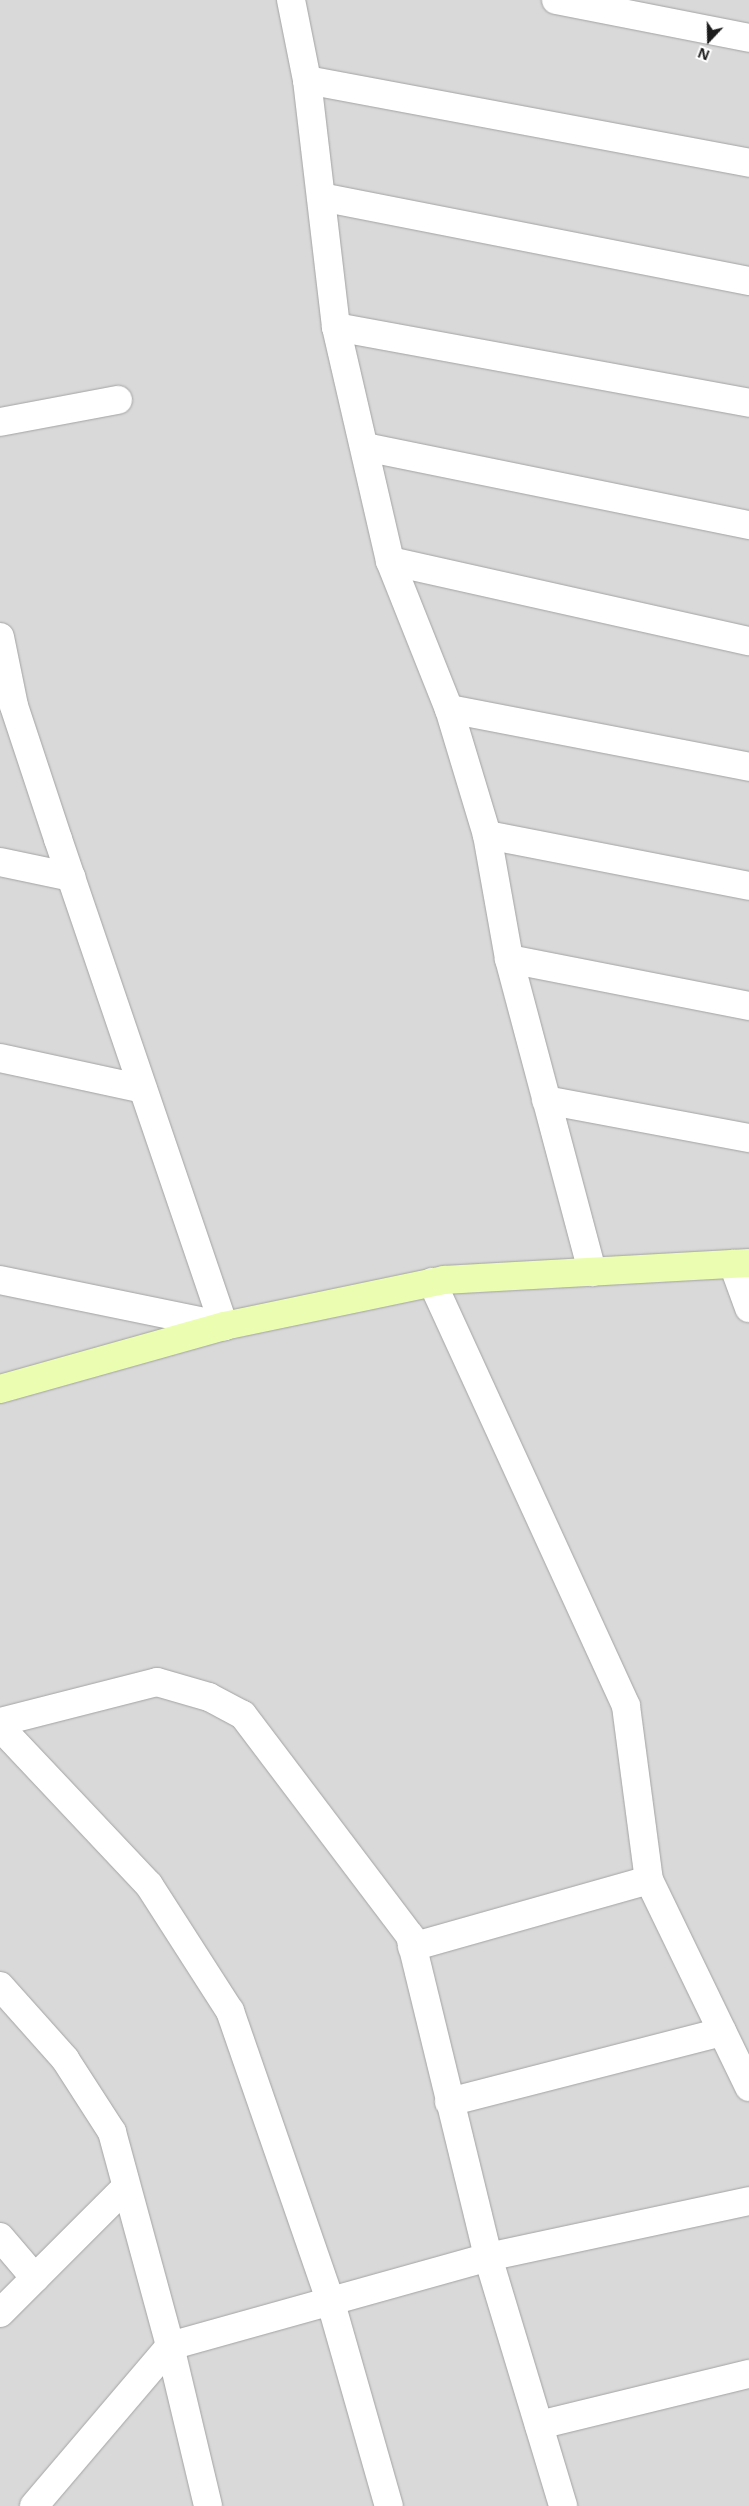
<!DOCTYPE html>
<html>
<head>
<meta charset="utf-8">
<style>
	body { margin:0 }
	#map { position:relative; width:749px; height:2506px; overflow:hidden; background:#eeece1; font-family:"Open Sans",sans-serif }
	div>[style] { position:absolute }
	[style*='--x'] { left:calc(var(--x)*1px); top:calc(var(--y)*1px); width:calc(var(--w)*1px); rotate:calc(var(--a)*1deg) }
	.residential>* { inset:0; background:#dad9d9; transform-origin:0 0 }
	.roads { filter:drop-shadow(0 0 1px #a3a3a3) drop-shadow(0 0 1px #a3a3a3) }
	.street>* { height:28px; margin:-14px; padding:0 14px; transform-origin:14px; border-radius:14px; background:#fff }
	.secondary>* { height:28px; margin:-14px; padding:0 14px; transform-origin:14px; border-radius:14px; background:#ebfdb0 }
	span { translate:-50% -50%; white-space:nowrap; text-align:center; line-height:1.15; -webkit-text-stroke:4px #fff; paint-order:stroke }
	.north { position:absolute; left:684px; top:15px; width:50px; height:50px; -webkit-text-stroke:4px #fff; paint-order:stroke; rotate:201deg; font-size:14px; font-weight:700; line-height:20px; text-align:center; color:#1c1c1c }
	.north::after { content:''; display:block; margin:auto; width:18px; height:22px; background:#1c1c1c; clip-path:polygon(50% 0,100% 100%,50% 72%,0 100%) }
</style>
</head>
<body>
<div id="map">
	<div class="residential">
		<div style="left:0;top:0;width:749px;height:2506px"></div>
	</div>
	<div class="roads">
		<div class="street">
			<div style="--x:291;--y:0;--w:82;--a:78.7"></div>
			<div style="--x:307;--y:80;--w:249;--a:83.3"></div>
			<div style="--x:336;--y:327;--w:240;--a:77"></div>
			<div style="--x:390;--y:561;--w:159;--a:68.3"></div>
			<div style="--x:449;--y:709;--w:132;--a:73.2"></div>
			<div style="--x:487;--y:835;--w:126;--a:79.9"></div>
			<div style="--x:509;--y:959;--w:324;--a:75.1"></div>
			<div style="--x:556;--y:0;--w:197;--a:11.1"></div>
			<div style="--x:307;--y:80;--w:450;--a:10.6"></div>
			<div style="--x:321;--y:197;--w:436;--a:11.1"></div>
			<div style="--x:336;--y:327;--w:420;--a:10.4"></div>
			<div style="--x:0;--y:422;--w:120;--a:-10.6"></div>
			<div style="--x:365;--y:447;--w:392;--a:11.5"></div>
			<div style="--x:390;--y:561;--w:368;--a:12.6"></div>
			<div style="--x:0;--y:637;--w:70;--a:78.5"></div>
			<div style="--x:14;--y:706;--w:140;--a:71.7"></div>
			<div style="--x:58;--y:839;--w:515;--a:71.18"></div>
			<div style="--x:224;--y:1326;--w:229;--a:-168.4"></div>
			<div style="--x:449;--y:709;--w:306;--a:10.9"></div>
			<div style="--x:487;--y:835;--w:267;--a:11"></div>
			<div style="--x:0;--y:862;--w:73;--a:11.9"></div>
			<div style="--x:509;--y:959;--w:245;--a:11.1"></div>
			<div style="--x:0;--y:1058;--w:146;--a:12.2"></div>
			<div style="--x:546;--y:1100;--w:207;--a:10.6"></div>
			<div style="--x:733;--y:1264;--w:47;--a:70"></div>
			<div style="--x:432;--y:1282;--w:466;--a:65.4"></div>
			<div style="--x:626;--y:1706;--w:176;--a:82.5"></div>
			<div style="--x:649;--y:1880;--w:230;--a:64.2"></div>
			<div style="--x:0;--y:1722;--w:162;--a:-14.3"></div>
			<div style="--x:157;--y:1682;--w:54;--a:16.1"></div>
			<div style="--x:209;--y:1697;--w:38;--a:28"></div>
			<div style="--x:243;--y:1715;--w:277;--a:52.9"></div>
			<div style="--x:410;--y:1936;--w:330;--a:76.3"></div>
			<div style="--x:488;--y:2257;--w:260;--a:73.2"></div>
			<div style="--x:0;--y:1727;--w:217;--a:46.7"></div>
			<div style="--x:149;--y:1885;--w:150;--a:57.3"></div>
			<div style="--x:230;--y:2011;--w:309;--a:70.9"></div>
			<div style="--x:331;--y:2303;--w:211;--a:74.1"></div>
			<div style="--x:412;--y:1947;--w:246;--a:-15.8"></div>
			<div style="--x:0;--y:1986;--w:98;--a:48.3"></div>
			<div style="--x:65;--y:2059;--w:87;--a:57.2"></div>
			<div style="--x:112;--y:2132;--w:222;--a:74.8"></div>
			<div style="--x:170;--y:2346;--w:164;--a:76.6"></div>
			<div style="--x:449;--y:2102;--w:282;--a:-14.4"></div>
			<div style="--x:0;--y:2237;--w:54;--a:49.5"></div>
			<div style="--x:0;--y:2313;--w:177;--a:-45"></div>
			<div style="--x:539;--y:2425;--w:216;--a:-13.7"></div>
			<div style="--x:34;--y:2506;--w:210;--a:-49.6"></div>
			<div style="--x:170;--y:2346;--w:330;--a:-15.6"></div>
			<div style="--x:488;--y:2257;--w:267;--a:-12.1"></div>
		</div>
		<div class="secondary">
			<div style="--x:0;--y:1389;--w:233;--a:-15.7"></div>
			<div style="--x:224;--y:1326;--w:225;--a:-11.8"></div>
			<div style="--x:444;--y:1280;--w:305;--a:-3.2"></div>
		</div>
	</div>
	<div class="north">N</div>
</div>
</body>
</html>
